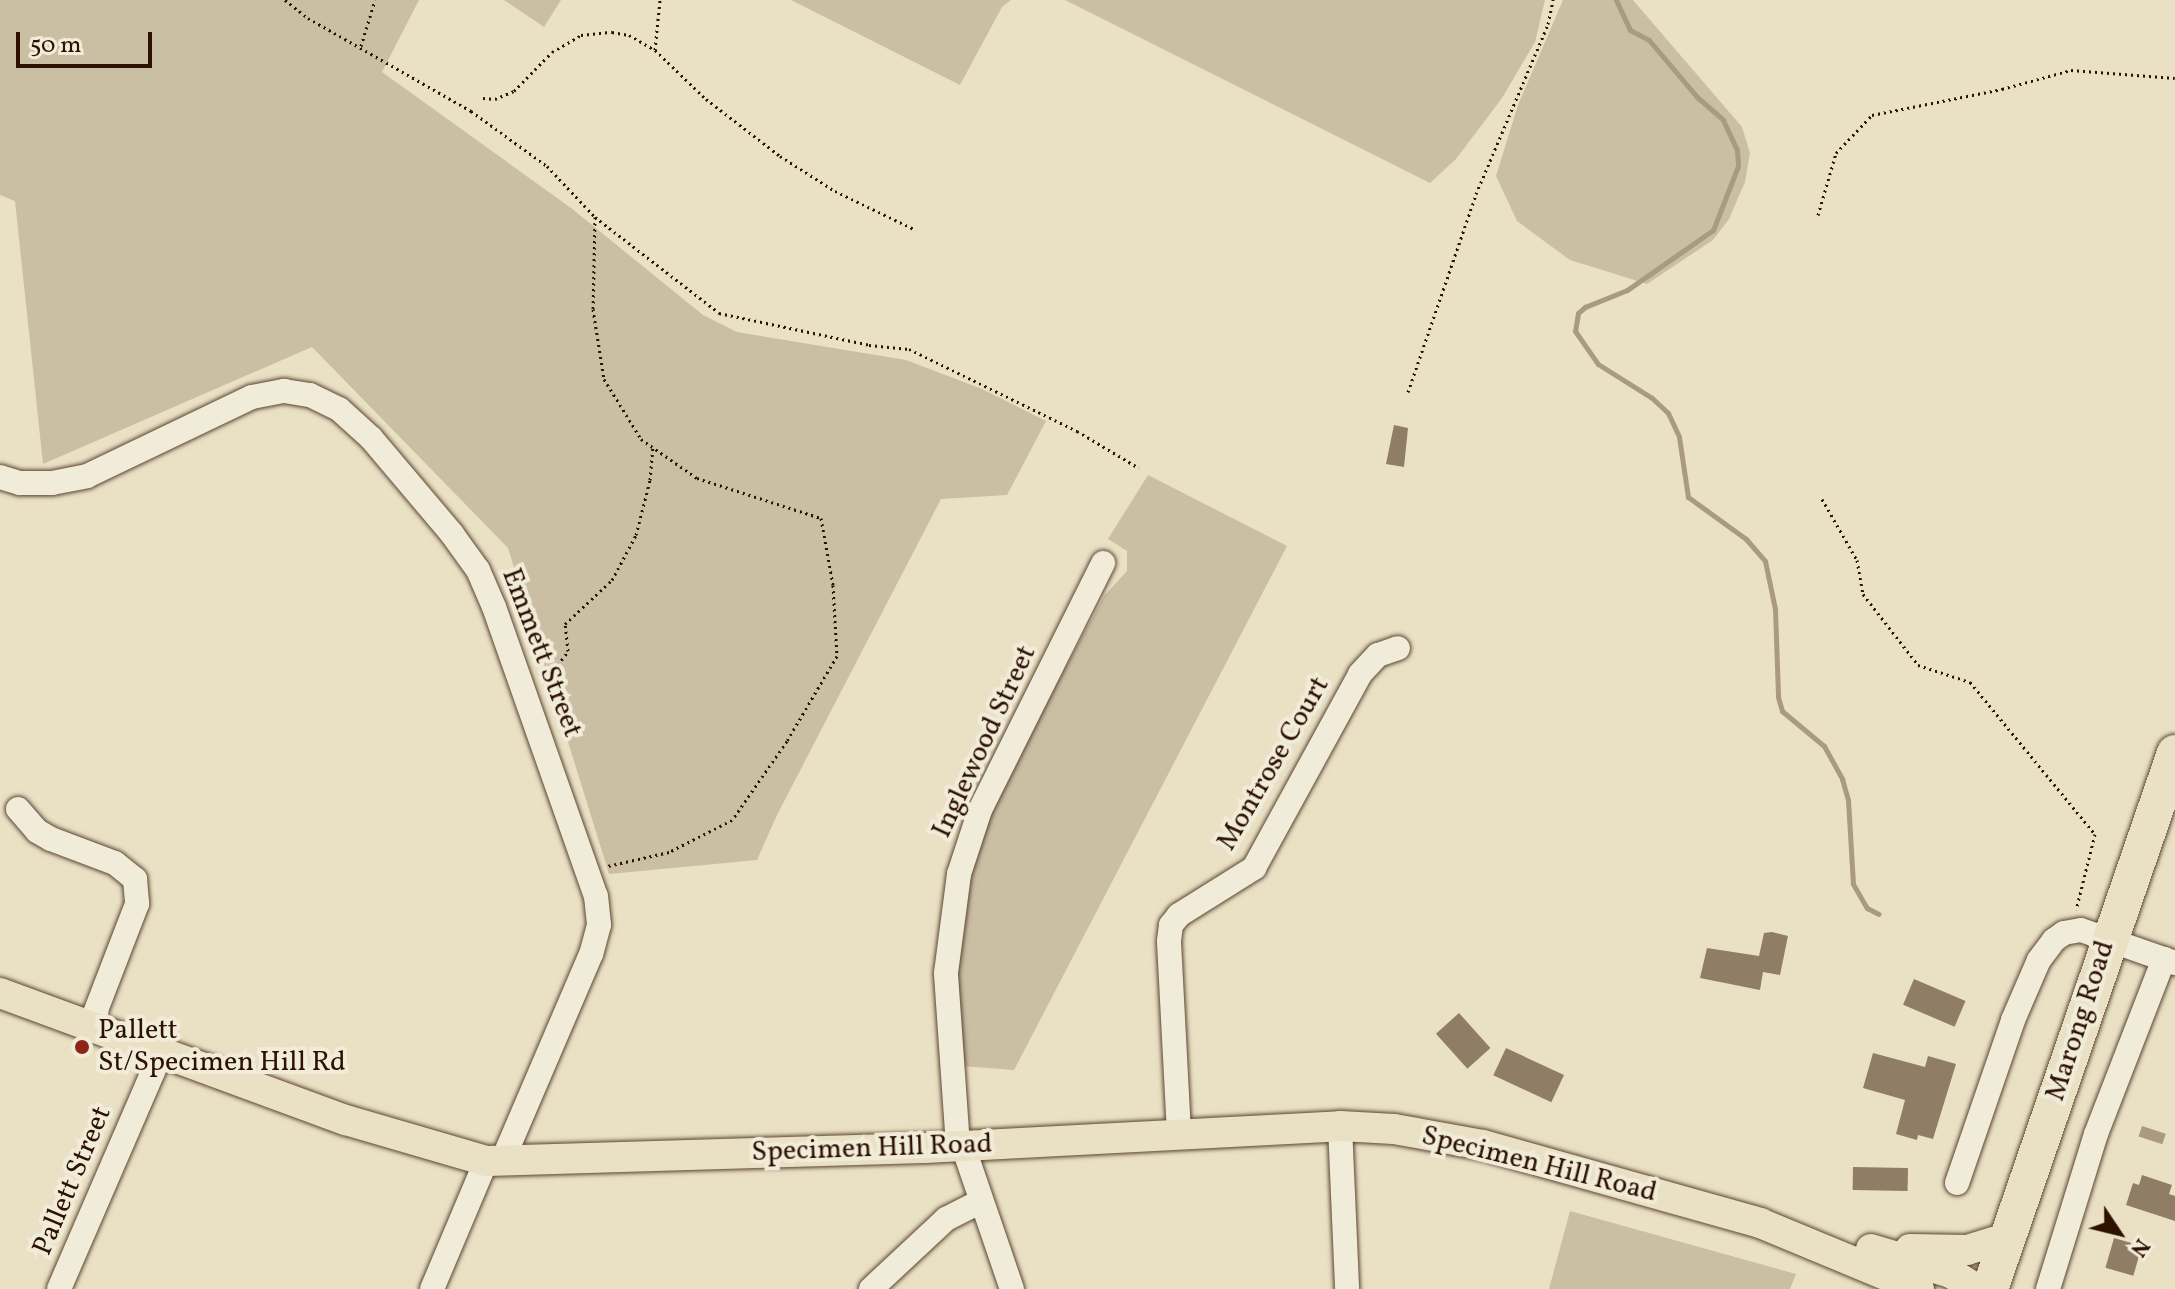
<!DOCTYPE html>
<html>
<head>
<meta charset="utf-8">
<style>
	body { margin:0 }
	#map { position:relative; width:2175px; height:1289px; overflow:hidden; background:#eae1c4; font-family:Vollkorn,serif }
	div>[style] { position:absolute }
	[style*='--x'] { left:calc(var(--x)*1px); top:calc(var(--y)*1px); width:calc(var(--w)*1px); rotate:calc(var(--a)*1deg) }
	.green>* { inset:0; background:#cabea3 }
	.water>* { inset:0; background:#aa9a82; transform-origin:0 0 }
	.stream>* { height:5px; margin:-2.5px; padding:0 2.5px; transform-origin:2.5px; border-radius:2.5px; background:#aa9a82 }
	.building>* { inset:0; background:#8f7d66; transform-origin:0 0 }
	.path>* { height:3px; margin-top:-1.5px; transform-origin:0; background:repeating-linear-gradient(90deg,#2d1101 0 2px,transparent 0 6px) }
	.roads { filter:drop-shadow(0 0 2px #5c4532) drop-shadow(0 0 2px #5c4532) }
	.minor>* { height:24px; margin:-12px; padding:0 12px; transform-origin:12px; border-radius:12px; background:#f1ecd9 }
	.major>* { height:30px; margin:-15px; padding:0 15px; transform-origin:15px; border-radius:15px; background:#eae1c4 }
	.highway>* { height:36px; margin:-18px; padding:0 18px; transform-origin:18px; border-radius:18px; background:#eae1c4 }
	.dots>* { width:22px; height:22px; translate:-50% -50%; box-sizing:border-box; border:4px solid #f1ecd9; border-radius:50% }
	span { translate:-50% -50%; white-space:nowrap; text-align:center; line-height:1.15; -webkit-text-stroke:8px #f1ecd9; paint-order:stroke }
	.street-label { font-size:28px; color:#2d1101 }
	.poi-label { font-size:28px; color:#2d1101 }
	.left { translate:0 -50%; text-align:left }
	.north { position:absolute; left:2079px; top:1193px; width:80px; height:80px; -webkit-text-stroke:6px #f1ecd9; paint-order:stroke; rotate:125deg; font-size:22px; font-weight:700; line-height:32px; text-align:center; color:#2d1101 }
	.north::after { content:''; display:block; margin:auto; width:28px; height:36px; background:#2d1101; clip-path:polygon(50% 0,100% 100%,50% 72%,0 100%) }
	.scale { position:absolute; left:16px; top:32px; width:136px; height:36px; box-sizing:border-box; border:4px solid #2d1101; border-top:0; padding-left:10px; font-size:24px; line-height:28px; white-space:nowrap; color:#2d1101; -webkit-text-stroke:6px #f1ecd9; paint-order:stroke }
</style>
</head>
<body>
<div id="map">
	<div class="green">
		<div style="clip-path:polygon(0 0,419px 0,382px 72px,571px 208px,703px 315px,737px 332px,906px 360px,982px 389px,1046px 421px,1007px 495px,941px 499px,777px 815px,757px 860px,609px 874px,508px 548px,312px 347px,43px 464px,15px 201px,0 195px)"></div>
		<div style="clip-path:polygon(504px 0,561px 0,544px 27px)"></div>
		<div style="clip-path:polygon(791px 0,1011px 0,1002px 7px,960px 85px)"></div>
		<div style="clip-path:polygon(1065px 0,1545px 0,1535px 42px,1502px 98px,1456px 159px,1430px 183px)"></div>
		<div style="clip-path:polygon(1563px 0,1633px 0,1742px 127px,1750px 153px,1745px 182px,1729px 219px,1713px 240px,1647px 284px,1570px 260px,1517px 221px,1496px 176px,1518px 105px)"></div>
		<div style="clip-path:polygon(1148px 475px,1287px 546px,1014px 1070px,962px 1066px,956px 998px,957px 946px,975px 851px,999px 791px,1104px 596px,1127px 571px,1127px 551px,1108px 539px)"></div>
		<div style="clip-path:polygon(1570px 1211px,1796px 1274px,1790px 1289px,1549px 1289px)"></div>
	</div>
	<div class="water">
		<div style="left:2142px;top:1126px;width:25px;height:11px;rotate:18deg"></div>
	</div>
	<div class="stream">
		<div style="--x:1616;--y:0;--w:33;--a:65"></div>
		<div style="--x:1630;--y:30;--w:21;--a:28"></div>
		<div style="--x:1649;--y:40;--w:75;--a:49.9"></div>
		<div style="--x:1697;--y:97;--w:35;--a:41"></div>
		<div style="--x:1723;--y:120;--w:33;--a:65"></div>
		<div style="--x:1737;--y:150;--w:16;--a:86"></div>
		<div style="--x:1738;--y:166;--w:69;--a:111.3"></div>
		<div style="--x:1713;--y:230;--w:105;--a:145.1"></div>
		<div style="--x:1627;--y:290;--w:45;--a:158"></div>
		<div style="--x:1585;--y:307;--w:9;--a:139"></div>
		<div style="--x:1578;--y:313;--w:18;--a:99"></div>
		<div style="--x:1575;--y:331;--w:40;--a:55.1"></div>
		<div style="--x:1598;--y:364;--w:64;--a:32.2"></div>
		<div style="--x:1652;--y:398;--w:22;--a:43"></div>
		<div style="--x:1668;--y:413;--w:26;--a:65"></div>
		<div style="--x:1679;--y:437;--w:61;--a:81.5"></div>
		<div style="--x:1688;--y:497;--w:72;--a:35.9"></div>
		<div style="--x:1746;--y:539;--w:29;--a:49"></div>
		<div style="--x:1765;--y:561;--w:49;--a:78.2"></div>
		<div style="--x:1775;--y:609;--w:88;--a:88"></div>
		<div style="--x:1778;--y:697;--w:15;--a:74"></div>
		<div style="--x:1782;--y:711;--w:55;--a:39.8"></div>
		<div style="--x:1824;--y:746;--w:38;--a:61"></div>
		<div style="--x:1842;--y:779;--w:22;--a:74"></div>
		<div style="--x:1848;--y:800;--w:84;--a:86.6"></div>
		<div style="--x:1853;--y:884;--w:28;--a:60"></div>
		<div style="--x:1867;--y:908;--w:13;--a:27"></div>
	</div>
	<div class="building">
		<div style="clip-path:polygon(1394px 425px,1408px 428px,1404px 467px,1386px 464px)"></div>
		<div style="clip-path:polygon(1772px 932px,1788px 936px,1780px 975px,1763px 972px,1760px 990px,1700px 978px,1707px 948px,1759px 956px,1764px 933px)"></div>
		<div style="left:1914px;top:979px;width:56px;height:28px;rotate:23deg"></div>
		<div style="left:1459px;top:1013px;width:47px;height:31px;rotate:48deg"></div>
		<div style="left:1506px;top:1048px;width:64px;height:30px;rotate:25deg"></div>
		<div style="clip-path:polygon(1873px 1053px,1925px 1067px,1928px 1056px,1956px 1064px,1933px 1139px,1918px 1135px,1917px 1140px,1896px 1134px,1905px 1100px,1863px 1088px)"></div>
		<div style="left:1853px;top:1167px;width:55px;height:23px;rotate:1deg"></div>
		<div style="clip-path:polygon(2142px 1175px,2172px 1185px,2169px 1194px,2175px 1196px,2175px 1221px,2126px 1205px,2133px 1183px,2139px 1185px)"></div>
		<div style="left:2114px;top:1238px;width:29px;height:31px;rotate:16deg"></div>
	</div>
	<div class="path">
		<div style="--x:285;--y:0;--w:29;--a:38"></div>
		<div style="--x:308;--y:18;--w:188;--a:29.7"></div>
		<div style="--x:471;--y:111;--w:94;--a:35.9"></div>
		<div style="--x:547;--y:166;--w:70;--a:46.7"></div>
		<div style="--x:595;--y:217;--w:157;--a:37.7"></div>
		<div style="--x:719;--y:313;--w:153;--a:12"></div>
		<div style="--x:869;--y:345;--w:40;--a:5.7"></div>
		<div style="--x:909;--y:349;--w:187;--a:26"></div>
		<div style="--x:1077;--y:431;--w:72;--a:30.8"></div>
		<div style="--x:361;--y:46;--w:48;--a:-73.1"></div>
		<div style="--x:655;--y:50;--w:50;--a:-84.3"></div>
		<div style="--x:483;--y:98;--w:12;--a:5"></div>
		<div style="--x:495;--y:99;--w:21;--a:-23"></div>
		<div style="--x:514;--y:91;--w:54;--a:-45.7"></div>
		<div style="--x:552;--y:52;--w:34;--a:-30"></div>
		<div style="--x:581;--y:35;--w:31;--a:-6"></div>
		<div style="--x:612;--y:32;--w:17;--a:10"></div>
		<div style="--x:629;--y:35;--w:30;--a:30"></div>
		<div style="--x:655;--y:50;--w:71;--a:43.9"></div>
		<div style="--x:706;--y:99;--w:93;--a:37.6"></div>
		<div style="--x:780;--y:156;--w:65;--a:32.5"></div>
		<div style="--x:835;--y:191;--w:90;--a:25.7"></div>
		<div style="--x:1818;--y:215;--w:65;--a:-73.8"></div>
		<div style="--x:1836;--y:153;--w:52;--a:-46.5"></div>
		<div style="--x:1872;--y:115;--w:133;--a:-11.3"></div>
		<div style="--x:2002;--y:89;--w:72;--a:-15.4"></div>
		<div style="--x:2071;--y:70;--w:104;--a:4.4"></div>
		<div style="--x:595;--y:217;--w:92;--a:91.2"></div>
		<div style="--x:593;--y:309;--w:71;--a:81.1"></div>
		<div style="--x:604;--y:379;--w:70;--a:58.3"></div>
		<div style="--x:641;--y:439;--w:68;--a:34.9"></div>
		<div style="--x:697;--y:478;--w:130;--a:17.9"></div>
		<div style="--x:821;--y:518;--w:68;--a:79.8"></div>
		<div style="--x:833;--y:585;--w:71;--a:86.8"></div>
		<div style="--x:837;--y:656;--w:99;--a:120.5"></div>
		<div style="--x:787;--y:741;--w:96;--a:124.8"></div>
		<div style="--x:732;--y:820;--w:71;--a:153.1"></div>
		<div style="--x:669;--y:852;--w:63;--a:167.1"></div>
		<div style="--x:1408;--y:392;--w:209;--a:-71"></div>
		<div style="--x:1476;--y:194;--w:185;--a:-67"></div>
		<div style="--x:1548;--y:24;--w:25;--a:-78"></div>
		<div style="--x:1822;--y:499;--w:70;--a:60.2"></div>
		<div style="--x:1857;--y:560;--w:35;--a:80"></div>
		<div style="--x:1863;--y:594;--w:90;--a:52.2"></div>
		<div style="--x:1918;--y:665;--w:55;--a:18.1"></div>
		<div style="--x:1970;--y:682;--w:197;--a:50.6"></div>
		<div style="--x:2095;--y:834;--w:78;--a:104"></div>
		<div style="--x:539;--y:675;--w:21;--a:-28"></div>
		<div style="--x:558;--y:665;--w:17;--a:-54"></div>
		<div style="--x:568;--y:651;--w:27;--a:-96"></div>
		<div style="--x:565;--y:624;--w:64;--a:-43.1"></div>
		<div style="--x:612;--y:580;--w:51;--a:-61.9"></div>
		<div style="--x:636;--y:535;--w:57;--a:-75.7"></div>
		<div style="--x:650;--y:480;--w:32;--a:-85"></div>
	</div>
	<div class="roads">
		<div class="minor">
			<div style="--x:0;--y:477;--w:21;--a:17"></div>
			<div style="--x:20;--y:483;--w:32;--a:0"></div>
			<div style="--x:52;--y:483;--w:36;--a:-11"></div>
			<div style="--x:87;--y:476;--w:183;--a:-25.6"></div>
			<div style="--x:252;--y:397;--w:33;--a:-11"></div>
			<div style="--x:284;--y:391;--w:26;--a:9"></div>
			<div style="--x:310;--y:395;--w:32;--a:26"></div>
			<div style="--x:339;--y:409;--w:43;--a:42.2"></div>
			<div style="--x:371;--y:438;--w:126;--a:49.8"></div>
			<div style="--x:452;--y:534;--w:44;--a:54.2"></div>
			<div style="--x:478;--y:570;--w:40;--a:66.6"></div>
			<div style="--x:494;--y:607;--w:306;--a:70.6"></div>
			<div style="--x:596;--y:896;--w:29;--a:84"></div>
			<div style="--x:599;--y:925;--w:30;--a:105"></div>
			<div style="--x:591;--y:954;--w:226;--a:113.2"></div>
			<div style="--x:18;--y:809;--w:29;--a:49"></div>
			<div style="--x:37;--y:831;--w:16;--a:30"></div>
			<div style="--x:51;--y:839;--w:68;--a:20.6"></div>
			<div style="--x:115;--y:863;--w:26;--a:39"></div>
			<div style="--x:135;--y:879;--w:25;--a:85"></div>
			<div style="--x:137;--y:904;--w:131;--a:111.1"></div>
			<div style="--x:1340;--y:1126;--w:163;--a:87.5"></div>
			<div style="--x:1179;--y:1133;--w:192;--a:-93"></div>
			<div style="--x:1169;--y:941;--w:16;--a:-83"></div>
			<div style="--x:1171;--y:925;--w:13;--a:-51"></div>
			<div style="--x:1179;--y:915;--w:89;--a:-32.1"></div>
			<div style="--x:1254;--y:868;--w:221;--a:-61.3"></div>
			<div style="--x:1360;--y:674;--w:26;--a:-47"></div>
			<div style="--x:1378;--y:655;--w:21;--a:-19"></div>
			<div style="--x:958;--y:1146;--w:173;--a:-94"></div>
			<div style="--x:946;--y:973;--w:100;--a:-82.5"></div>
			<div style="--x:959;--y:874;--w:67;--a:-71.8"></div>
			<div style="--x:980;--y:810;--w:276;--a:-63.5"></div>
			<div style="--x:963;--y:1146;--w:151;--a:71.1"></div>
			<div style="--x:1957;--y:1183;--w:172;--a:-71"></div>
			<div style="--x:2013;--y:1020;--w:65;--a:-66.6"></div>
			<div style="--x:2039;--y:960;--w:25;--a:-53"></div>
			<div style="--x:2054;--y:940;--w:12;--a:-35"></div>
			<div style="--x:2064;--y:933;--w:17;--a:-10"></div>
			<div style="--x:2081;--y:930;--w:100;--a:19.3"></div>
			<div style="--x:59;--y:1289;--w:257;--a:-66.6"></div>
			<div style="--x:432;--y:1289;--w:139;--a:-67.1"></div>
			<div style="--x:871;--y:1289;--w:103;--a:-43"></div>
			<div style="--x:946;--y:1219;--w:38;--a:-27"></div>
			<div style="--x:2048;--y:1289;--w:162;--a:-72.8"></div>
			<div style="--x:2096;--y:1134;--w:188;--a:-68.8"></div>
		</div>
		<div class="major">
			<div style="--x:0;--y:993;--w:369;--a:20.2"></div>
			<div style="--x:346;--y:1120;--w:146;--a:16.3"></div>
			<div style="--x:486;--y:1161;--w:439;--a:-1.7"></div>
			<div style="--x:925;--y:1148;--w:416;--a:-3"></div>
			<div style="--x:1340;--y:1126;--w:54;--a:3.2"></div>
			<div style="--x:1394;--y:1129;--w:90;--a:10.2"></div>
			<div style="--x:1483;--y:1145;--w:288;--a:15.7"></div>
			<div style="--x:1760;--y:1223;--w:172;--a:22.5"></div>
			<div style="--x:1871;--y:1249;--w:84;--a:16.7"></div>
			<div style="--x:1951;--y:1273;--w:31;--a:32"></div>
			<div style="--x:1910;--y:1249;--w:57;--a:1"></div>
			<div style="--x:1967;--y:1250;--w:44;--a:-17.2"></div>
		</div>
		<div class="highway">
			<div style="--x:1990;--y:1289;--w:567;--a:-70.96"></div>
		</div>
	</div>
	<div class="dots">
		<div style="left:82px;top:1047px;background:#8f2418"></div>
	</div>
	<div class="street-label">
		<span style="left:541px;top:653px;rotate:69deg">Emmett Street</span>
		<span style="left:985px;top:742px;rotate:-65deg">Inglewood Street</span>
		<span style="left:1274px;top:764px;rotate:-60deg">Montrose Court</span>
		<span style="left:2081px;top:1021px;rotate:-72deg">Marong Road</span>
		<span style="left:872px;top:1149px;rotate:-2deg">Specimen Hill Road</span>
		<span style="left:1539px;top:1165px;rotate:14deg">Specimen Hill Road</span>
		<span style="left:73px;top:1181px;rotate:-67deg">Pallett Street</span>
	</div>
	<div class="poi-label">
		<span class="left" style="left:98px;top:1047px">Pallett<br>St/Specimen Hill Rd</span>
	</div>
	<div class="north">N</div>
	<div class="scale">50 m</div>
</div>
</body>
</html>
